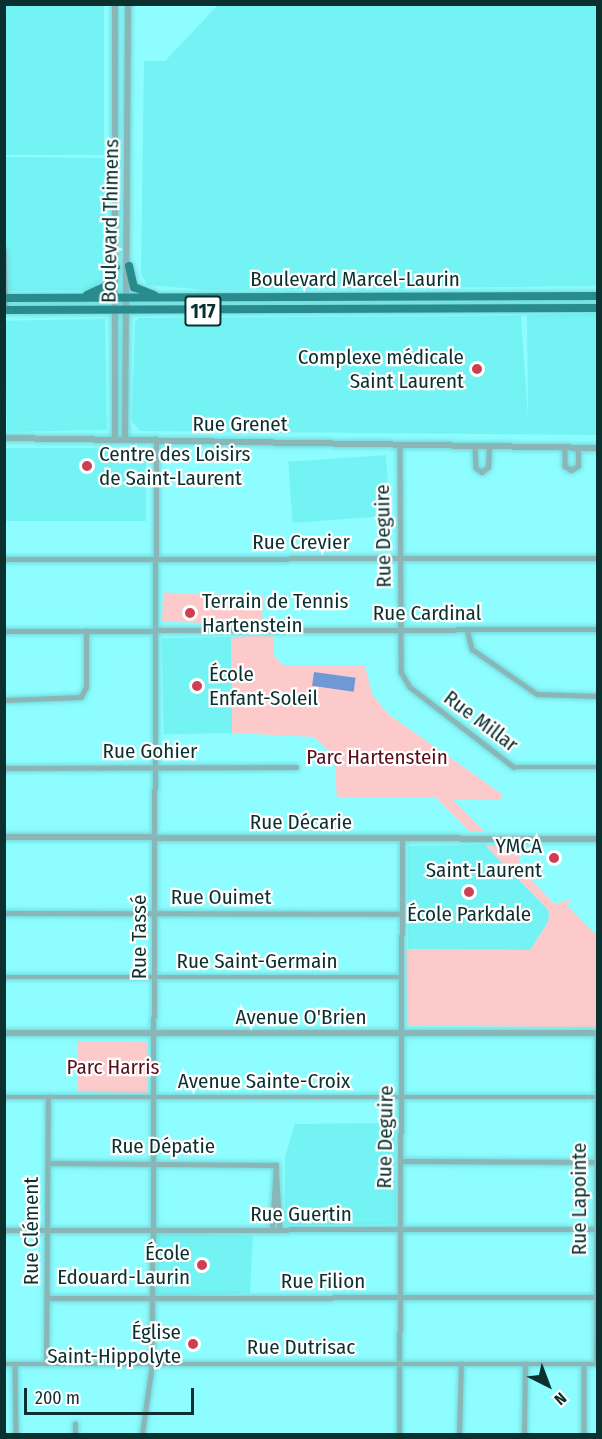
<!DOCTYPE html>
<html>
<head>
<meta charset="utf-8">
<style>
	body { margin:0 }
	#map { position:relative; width:602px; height:1439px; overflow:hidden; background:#8dfdff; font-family:"Fira Sans Condensed",sans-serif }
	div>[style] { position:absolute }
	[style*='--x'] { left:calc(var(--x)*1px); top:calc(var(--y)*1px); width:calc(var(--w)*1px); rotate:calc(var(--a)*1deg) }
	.built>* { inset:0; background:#73f3f4; transform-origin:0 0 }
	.green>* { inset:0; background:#fdcacb; transform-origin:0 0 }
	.water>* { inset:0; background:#6e99d5; transform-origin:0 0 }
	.roads { filter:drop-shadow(0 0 2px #75d8da) drop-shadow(0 0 2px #75d8da) }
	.minor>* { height:4.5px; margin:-2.25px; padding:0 2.25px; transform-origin:2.25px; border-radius:2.25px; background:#8bb6b7 }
	.tertiary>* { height:6px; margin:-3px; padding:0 3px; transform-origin:3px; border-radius:3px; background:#8bb6b7 }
	.primary>* { height:8px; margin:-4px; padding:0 4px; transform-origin:4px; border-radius:4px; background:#288b8d }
	.dots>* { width:16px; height:16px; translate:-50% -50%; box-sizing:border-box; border:3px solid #fff; border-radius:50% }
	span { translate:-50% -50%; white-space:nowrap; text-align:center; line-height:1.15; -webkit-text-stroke:4.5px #fff; paint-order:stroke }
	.shield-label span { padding:2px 4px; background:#fff; border:2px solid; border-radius:4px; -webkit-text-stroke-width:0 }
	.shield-label { font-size:20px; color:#0a3030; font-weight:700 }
	.street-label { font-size:21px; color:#0a3030 }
	.poi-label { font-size:21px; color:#0a3030 }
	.right { translate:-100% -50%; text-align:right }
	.left { translate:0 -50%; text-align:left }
	.park-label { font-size:21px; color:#580e1b }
	.frame { position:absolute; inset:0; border:6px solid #0a3030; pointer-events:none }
	.north { position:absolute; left:518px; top:1355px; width:60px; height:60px; -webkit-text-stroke:4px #fff; paint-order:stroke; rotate:138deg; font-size:16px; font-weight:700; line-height:24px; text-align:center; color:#0a3030 }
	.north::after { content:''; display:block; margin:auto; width:21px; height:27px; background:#0a3030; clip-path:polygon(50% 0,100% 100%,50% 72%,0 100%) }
	.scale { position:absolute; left:24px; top:1388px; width:170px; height:27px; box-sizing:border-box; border:3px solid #0a3030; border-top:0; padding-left:8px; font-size:18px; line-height:21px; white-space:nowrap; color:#0a3030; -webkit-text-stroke:4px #fff; paint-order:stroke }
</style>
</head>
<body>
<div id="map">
	<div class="built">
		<div style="left:4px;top:5px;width:100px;height:150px"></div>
		<div style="clip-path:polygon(218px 5px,597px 5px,597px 286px,209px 290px,147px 285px,141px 273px,144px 61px,165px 61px)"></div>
		<div style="clip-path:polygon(5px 157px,105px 158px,105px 278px,93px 290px,5px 291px)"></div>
		<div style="clip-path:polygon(597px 314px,597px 435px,140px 431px,132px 421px,135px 322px,139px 318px,521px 316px,528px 418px,527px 315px)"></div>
		<div style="left:105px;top:319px;width:111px;height:100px;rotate:89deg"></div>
		<div style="left:5px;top:448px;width:141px;height:73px"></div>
		<div style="left:386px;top:455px;width:61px;height:98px;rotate:86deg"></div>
		<div style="left:231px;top:637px;width:96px;height:69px;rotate:89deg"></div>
		<div style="clip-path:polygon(485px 845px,549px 911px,548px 922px,530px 950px,408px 949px,408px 846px)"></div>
		<div style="clip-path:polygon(395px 1123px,396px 1224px,285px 1225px,285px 1157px,295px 1124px)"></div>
		<div style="clip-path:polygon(152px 1231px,253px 1236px,250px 1293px,152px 1297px)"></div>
	</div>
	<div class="green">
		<div style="left:263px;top:596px;width:29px;height:100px;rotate:92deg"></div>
		<div style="clip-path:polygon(273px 635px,274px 656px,283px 665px,365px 665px,372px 694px,388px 714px,502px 794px,501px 799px,453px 800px,485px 832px,470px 832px,436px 798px,337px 798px,334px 756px,314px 737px,232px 733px,231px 637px)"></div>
		<div style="clip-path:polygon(485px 845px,519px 845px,519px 867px,555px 904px,572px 899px,567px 905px,597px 936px,597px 1028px,407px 1025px,406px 949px,530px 950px,548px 922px,549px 911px)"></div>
		<div style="left:78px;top:1041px;width:70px;height:51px;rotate:1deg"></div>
	</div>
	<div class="water">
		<div style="left:314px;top:672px;width:42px;height:14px;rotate:8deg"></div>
	</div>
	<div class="roads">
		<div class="minor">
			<div style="--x:4;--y:250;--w:60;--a:88.1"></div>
			<div style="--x:400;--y:444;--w:228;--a:89.7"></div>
			<div style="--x:401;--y:672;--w:17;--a:59"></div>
			<div style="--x:410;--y:687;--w:131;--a:37.6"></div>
			<div style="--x:514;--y:767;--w:84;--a:0"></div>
			<div style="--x:475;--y:448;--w:20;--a:87"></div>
			<div style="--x:476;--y:468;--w:7;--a:34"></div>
			<div style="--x:482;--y:472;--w:8;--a:-40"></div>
			<div style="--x:488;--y:467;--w:19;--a:-87"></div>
			<div style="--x:565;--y:448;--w:18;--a:90"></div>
			<div style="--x:565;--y:466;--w:7;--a:34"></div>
			<div style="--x:571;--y:470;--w:8;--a:-30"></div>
			<div style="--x:578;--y:466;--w:18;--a:-90"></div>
			<div style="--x:4;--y:559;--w:594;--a:-0.1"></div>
			<div style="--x:467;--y:629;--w:21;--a:76"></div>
			<div style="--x:472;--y:649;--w:79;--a:34.7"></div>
			<div style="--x:537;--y:694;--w:61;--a:1.9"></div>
			<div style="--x:4;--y:631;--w:594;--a:-0.19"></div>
			<div style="--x:4;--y:700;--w:77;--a:-2.2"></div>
			<div style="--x:81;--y:697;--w:11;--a:-63"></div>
			<div style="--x:86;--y:687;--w:56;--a:-90"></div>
			<div style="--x:4;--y:768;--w:292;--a:-0.2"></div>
			<div style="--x:4;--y:913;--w:398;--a:0.1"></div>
			<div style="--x:4;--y:977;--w:398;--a:0"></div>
			<div style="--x:4;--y:1097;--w:591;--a:0"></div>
			<div style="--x:402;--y:1161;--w:195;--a:0.3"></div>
			<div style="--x:48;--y:1163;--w:228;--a:0.5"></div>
			<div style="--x:276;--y:1165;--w:65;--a:86.5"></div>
			<div style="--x:4;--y:1230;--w:594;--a:-0.1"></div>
			<div style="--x:272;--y:1230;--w:65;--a:-86.5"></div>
			<div style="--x:48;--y:1298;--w:550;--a:-0.1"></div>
			<div style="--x:4;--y:1364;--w:594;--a:0"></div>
			<div style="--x:15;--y:1364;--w:70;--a:89.2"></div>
			<div style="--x:46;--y:1364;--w:267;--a:-89.6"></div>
			<div style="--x:584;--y:1364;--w:70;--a:90"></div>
			<div style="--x:596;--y:1364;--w:331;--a:-89.8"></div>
			<div style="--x:75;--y:1434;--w:10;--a:-90"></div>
			<div style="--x:142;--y:1434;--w:71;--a:-81.9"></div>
			<div style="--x:152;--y:1364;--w:925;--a:-89.75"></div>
			<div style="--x:399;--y:1434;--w:595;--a:-89.71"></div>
			<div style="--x:459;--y:1434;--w:70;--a:-88.4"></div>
			<div style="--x:524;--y:1434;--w:70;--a:-89.2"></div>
		</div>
		<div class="tertiary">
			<div style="--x:4;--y:438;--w:594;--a:0.96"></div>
			<div style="--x:115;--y:438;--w:434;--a:-90"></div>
			<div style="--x:125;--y:438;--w:434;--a:-89.6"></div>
			<div style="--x:4;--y:837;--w:594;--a:0.19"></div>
			<div style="--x:4;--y:1033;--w:594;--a:0"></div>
		</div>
		<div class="primary">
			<div style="--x:129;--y:266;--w:22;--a:77"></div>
			<div style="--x:134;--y:287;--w:22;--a:22"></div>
			<div style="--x:87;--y:295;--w:21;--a:-25"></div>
			<div style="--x:106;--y:286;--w:21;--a:-62"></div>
			<div style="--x:4;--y:298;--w:594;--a:-0.19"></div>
			<div style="--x:4;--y:310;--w:594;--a:-0.19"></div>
		</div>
	</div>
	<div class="dots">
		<div style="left:477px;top:369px;background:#cf3f54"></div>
		<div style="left:87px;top:466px;background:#cf3f54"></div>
		<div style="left:190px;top:613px;background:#cf3f54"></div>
		<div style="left:197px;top:686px;background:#cf3f54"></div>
		<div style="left:554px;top:858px;background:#cf3f54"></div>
		<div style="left:469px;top:892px;background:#cf3f54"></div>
		<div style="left:202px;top:1265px;background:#cf3f54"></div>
		<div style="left:193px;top:1344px;background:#cf3f54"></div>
	</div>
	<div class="shield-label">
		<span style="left:203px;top:311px">117</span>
	</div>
	<div class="street-label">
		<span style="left:110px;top:221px;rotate:-89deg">Boulevard Thimens</span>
		<span style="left:355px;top:279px">Boulevard Marcel-Laurin</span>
		<span style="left:240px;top:424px">Rue Grenet</span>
		<span style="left:383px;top:536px;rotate:-91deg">Rue Deguire</span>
		<span style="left:301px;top:542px">Rue Crevier</span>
		<span style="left:427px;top:613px">Rue Cardinal</span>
		<span style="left:481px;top:721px;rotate:37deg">Rue Millar</span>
		<span style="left:150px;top:751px">Rue Gohier</span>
		<span style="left:301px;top:822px">Rue Décarie</span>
		<span style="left:221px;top:897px">Rue Ouimet</span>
		<span style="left:139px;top:937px;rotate:-90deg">Rue Tassé</span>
		<span style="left:257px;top:961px">Rue Saint-Germain</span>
		<span style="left:301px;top:1017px">Avenue O'Brien</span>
		<span style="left:264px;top:1081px">Avenue Sainte-Croix</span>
		<span style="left:385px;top:1137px;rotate:-89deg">Rue Deguire</span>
		<span style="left:163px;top:1146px">Rue Dépatie</span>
		<span style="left:579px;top:1199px;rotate:-90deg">Rue Lapointe</span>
		<span style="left:301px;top:1214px">Rue Guertin</span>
		<span style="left:31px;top:1231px;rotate:-90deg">Rue Clément</span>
		<span style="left:323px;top:1281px">Rue Filion</span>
		<span style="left:301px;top:1347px">Rue Dutrisac</span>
	</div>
	<div class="poi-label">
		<span class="right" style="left:464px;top:369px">Complexe médicale<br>Saint Laurent</span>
		<span class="left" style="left:99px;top:466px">Centre des Loisirs<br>de Saint-Laurent</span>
		<span class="left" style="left:202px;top:613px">Terrain de Tennis<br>Hartenstein</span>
		<span class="left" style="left:209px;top:686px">École<br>Enfant-Soleil</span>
		<span class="right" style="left:542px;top:858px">YMCA<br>Saint-Laurent</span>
		<span style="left:469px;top:914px">École Parkdale</span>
		<span class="right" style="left:190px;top:1265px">École<br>Edouard-Laurin</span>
		<span class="right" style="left:181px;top:1344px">Église<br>Saint-Hippolyte</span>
	</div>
	<div class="park-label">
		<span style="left:377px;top:757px">Parc Hartenstein</span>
		<span style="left:113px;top:1067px">Parc Harris</span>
	</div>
	<div class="frame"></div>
	<div class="north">N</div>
	<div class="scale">200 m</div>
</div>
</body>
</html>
